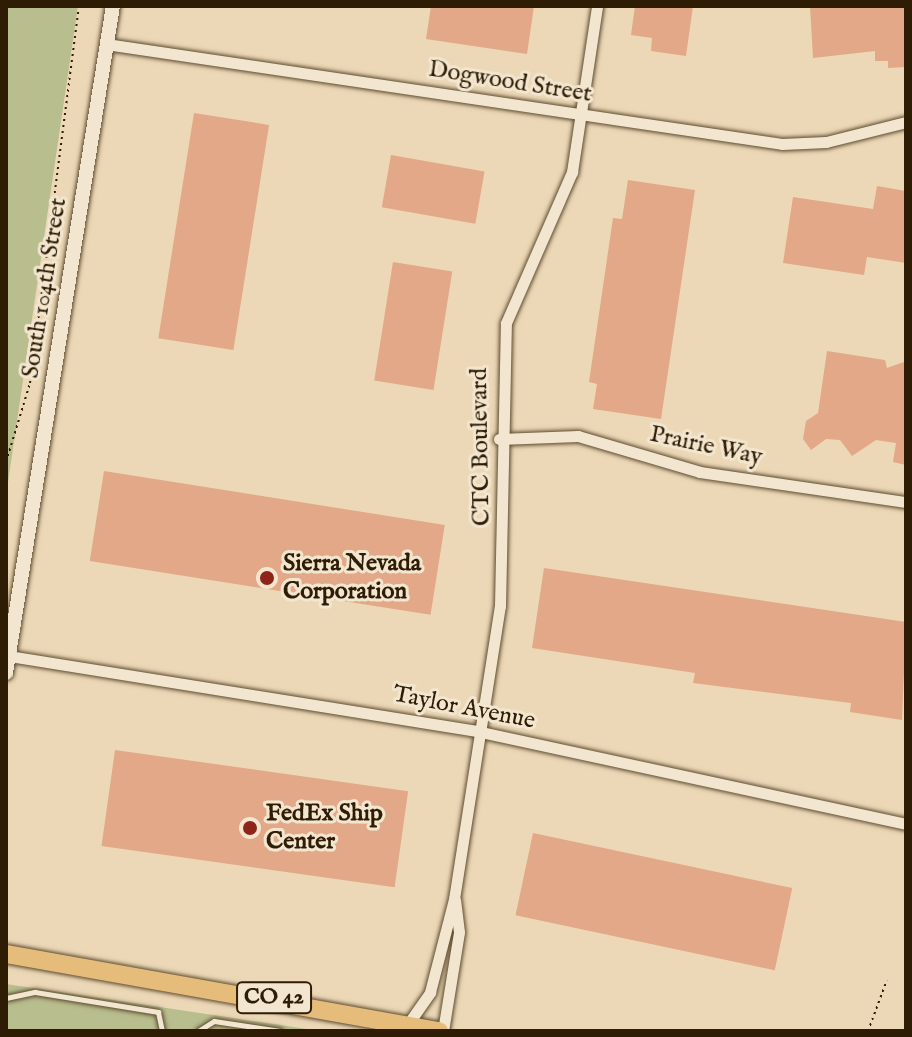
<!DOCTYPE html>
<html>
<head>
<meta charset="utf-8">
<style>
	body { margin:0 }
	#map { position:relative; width:912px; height:1037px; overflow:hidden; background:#ecd8b6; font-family:"IM FELL English",serif }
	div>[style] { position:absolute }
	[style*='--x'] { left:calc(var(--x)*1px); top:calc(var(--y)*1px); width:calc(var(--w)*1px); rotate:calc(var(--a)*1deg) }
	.green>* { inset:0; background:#b8be8d }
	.building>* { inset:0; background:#e2a887; transform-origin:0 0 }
	.path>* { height:2px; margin-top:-1px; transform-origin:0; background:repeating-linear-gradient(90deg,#2e1c04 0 2px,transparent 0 6px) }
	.roads { filter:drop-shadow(0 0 2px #5e4b30) drop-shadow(0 0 2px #5e4b30) }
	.service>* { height:5px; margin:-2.5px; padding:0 2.5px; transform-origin:2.5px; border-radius:2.5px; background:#f3e6d0 }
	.minor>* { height:11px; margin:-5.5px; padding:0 5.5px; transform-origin:5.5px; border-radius:5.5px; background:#f3e6d0 }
	.tertiary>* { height:14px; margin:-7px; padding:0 7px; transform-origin:7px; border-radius:7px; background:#f3e6d0 }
	.primary>* { height:18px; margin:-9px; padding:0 9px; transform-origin:9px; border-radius:9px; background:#e6bc7b }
	.dots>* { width:22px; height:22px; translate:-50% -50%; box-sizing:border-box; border:4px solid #f3e6d0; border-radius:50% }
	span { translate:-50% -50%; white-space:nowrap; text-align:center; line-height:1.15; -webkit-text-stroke:6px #f3e6d0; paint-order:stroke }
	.shield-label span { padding:2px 6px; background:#f3e6d0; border:2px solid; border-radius:6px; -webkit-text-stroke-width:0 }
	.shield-label { font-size:22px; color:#2e1c04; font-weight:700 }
	.street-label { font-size:24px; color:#2e1c04 }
	.poi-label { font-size:24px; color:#2e1c04; font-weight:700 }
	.left { translate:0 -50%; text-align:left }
	.frame { position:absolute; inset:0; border:8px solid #2e1c04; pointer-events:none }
</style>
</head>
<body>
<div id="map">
	<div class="green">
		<div style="clip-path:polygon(6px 6px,78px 6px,6px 496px)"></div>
		<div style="clip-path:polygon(6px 984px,320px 1031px,6px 1031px)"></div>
	</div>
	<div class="building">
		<div style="clip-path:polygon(431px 6px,534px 6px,527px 54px,426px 39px)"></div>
		<div style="clip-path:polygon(635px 6px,693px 6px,686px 56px,651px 51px,652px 38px,631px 35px)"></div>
		<div style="clip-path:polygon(810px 6px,906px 6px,906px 67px,888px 68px,888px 61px,875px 61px,875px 51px,813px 58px)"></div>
		<div style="left:194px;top:113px;width:76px;height:228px;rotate:9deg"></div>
		<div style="left:391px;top:155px;width:95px;height:53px;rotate:10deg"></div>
		<div style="clip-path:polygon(628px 180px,695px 190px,661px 419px,593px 409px,597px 384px,589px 382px,613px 218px,622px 219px)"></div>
		<div style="clip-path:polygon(877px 186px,906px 191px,906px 263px,867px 257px,864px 275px,783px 263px,793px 197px,873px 209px)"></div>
		<div style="left:393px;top:262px;width:60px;height:120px;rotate:9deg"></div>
		<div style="clip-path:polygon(827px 351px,885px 360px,887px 368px,904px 362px,906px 465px,893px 462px,896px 443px,876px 440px,852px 456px,840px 440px,826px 439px,811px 450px,803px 439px,806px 421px,818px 413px)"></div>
		<div style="left:104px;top:471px;width:345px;height:91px;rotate:9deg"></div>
		<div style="clip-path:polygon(544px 568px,906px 622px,902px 720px,850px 712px,851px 703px,693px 683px,695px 673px,532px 648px)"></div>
		<div style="left:115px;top:750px;width:296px;height:97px;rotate:8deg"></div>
		<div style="left:533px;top:833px;width:265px;height:84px;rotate:12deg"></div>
	</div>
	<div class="path">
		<div style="--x:6;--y:462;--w:83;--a:-73.1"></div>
		<div style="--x:30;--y:383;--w:380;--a:-82.6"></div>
		<div style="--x:868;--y:1031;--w:54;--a:-69.6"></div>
	</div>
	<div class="roads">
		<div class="service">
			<div style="--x:6;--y:998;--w:30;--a:-12"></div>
			<div style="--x:35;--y:992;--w:125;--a:9.2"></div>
			<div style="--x:158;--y:1012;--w:19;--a:78"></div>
			<div style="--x:198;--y:1031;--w:19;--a:-32"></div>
			<div style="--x:214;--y:1021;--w:67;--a:8.6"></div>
		</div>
		<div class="minor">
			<div style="--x:106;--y:44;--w:683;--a:8.41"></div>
			<div style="--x:782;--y:144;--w:44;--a:-2.6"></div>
			<div style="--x:826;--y:142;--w:82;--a:-14"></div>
			<div style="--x:499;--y:439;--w:79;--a:-2.2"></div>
			<div style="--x:578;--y:436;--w:127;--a:16.4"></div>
			<div style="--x:700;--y:472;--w:208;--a:8.3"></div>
			<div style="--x:9;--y:656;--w:478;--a:9.1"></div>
			<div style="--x:481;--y:732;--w:435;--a:12.2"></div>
			<div style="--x:408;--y:1024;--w:39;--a:-55"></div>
			<div style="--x:430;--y:992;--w:96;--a:-75.5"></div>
			<div style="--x:454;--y:899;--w:297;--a:-81.1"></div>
			<div style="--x:500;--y:606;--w:283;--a:-88.8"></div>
			<div style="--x:506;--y:323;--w:165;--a:-66.4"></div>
			<div style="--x:572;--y:172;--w:168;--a:-81.4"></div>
			<div style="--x:443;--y:1031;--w:100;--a:-80.8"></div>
			<div style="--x:459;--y:932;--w:32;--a:-97"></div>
		</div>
		<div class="tertiary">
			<div style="--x:6;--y:673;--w:676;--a:-80.89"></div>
		</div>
		<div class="primary">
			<div style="--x:6;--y:954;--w:440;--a:10.1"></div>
		</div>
	</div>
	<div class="dots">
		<div style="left:267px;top:578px;background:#8f2418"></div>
		<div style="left:250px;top:828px;background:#8f2418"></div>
	</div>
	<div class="shield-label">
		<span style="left:274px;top:998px">CO 42</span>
	</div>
	<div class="street-label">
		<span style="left:510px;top:82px;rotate:9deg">Dogwood Street</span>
		<span style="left:45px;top:288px;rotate:-81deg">South 104th Street</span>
		<span style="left:706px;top:446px;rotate:12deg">Prairie Way</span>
		<span style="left:481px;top:447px;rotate:-91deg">CTC Boulevard</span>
		<span style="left:464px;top:708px;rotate:11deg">Taylor Avenue</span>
	</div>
	<div class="poi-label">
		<span class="left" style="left:283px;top:578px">Sierra Nevada<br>Corporation</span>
		<span class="left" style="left:266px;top:828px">FedEx Ship<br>Center</span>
	</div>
	<div class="frame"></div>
</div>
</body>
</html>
